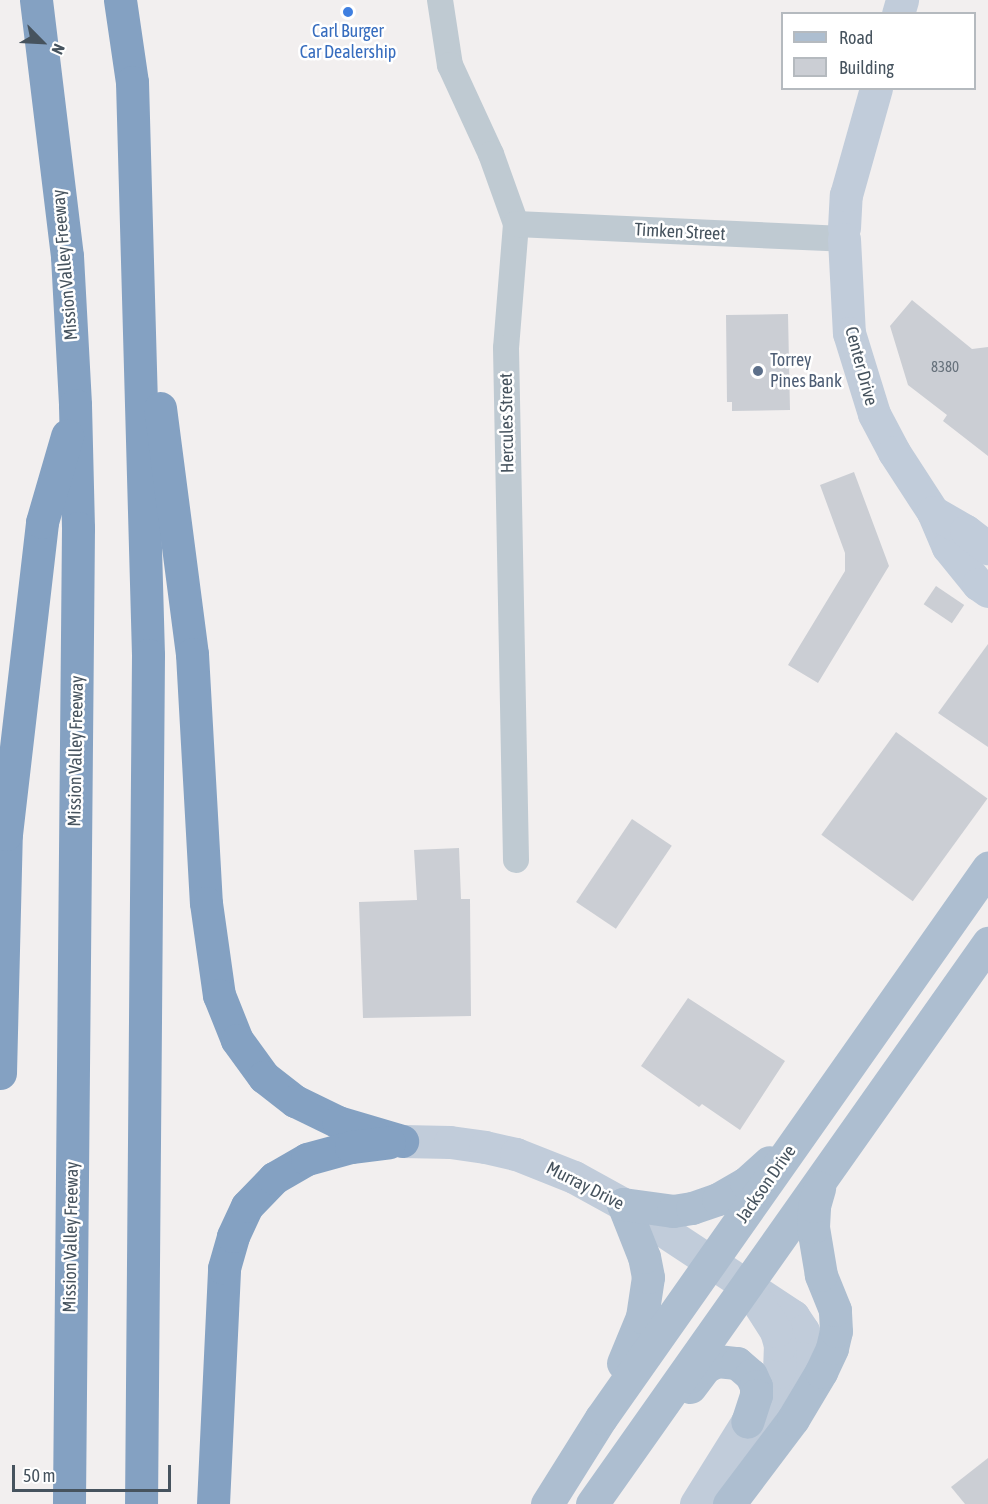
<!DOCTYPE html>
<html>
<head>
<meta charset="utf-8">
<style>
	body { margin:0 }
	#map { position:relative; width:988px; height:1504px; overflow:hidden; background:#f2efef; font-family:"Asap Condensed",sans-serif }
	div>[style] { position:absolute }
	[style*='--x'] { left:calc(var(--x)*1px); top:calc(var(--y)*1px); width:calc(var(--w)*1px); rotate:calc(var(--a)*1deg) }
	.building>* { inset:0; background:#cbced4; transform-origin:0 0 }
	.minor>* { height:26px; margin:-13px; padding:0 13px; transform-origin:13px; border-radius:13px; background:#bfcad2 }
	.secondary>* { height:33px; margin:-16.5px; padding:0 16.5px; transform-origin:16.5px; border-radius:16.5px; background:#c1ccda }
	.primary>* { height:33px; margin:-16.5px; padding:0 16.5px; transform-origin:16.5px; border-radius:16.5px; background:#adbed0 }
	.motorway>* { height:33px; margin:-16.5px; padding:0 16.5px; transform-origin:16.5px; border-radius:16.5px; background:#84a1c2 }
	.dots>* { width:16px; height:16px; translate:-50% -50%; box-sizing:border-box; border:3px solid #fff; border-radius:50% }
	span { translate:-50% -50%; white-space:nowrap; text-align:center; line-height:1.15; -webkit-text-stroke:5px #fff; paint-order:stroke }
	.number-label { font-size:15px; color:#67727c }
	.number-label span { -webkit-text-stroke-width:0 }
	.shop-label { font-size:18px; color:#366cbe }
	.street-label { font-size:18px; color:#46535e }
	.service-label { font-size:18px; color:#4e5e75 }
	.left { translate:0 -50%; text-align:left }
	.legend { position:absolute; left:781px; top:12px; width:195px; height:78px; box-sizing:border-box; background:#fff; border:2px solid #b5babf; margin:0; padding:8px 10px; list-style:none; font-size:18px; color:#46535e }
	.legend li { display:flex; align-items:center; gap:12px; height:30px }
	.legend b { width:30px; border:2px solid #b5babf }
	.north { position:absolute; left:12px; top:12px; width:60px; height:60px; -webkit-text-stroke:4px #fff; paint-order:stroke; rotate:114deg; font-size:16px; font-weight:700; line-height:24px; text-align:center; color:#46535e }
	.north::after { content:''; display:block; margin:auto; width:21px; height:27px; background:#46535e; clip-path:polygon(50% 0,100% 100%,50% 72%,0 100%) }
	.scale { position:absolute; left:12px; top:1465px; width:159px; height:27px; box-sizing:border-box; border:3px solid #46535e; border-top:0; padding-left:8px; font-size:18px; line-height:21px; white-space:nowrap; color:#46535e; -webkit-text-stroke:4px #fff; paint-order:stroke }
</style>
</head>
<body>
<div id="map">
	<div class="building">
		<div style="clip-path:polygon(912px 300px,972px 349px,988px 347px,988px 456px,943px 421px,947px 415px,908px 385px,890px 326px)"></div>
		<div style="clip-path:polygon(788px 314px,790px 410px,732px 411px,732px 402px,727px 402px,726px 315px)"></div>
		<div style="clip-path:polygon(854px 472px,889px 566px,818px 683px,788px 665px,845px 571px,845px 553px,820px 485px)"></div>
		<div style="left:936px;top:586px;width:34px;height:22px;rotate:34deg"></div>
		<div style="clip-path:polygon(988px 644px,988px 747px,938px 713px)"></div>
		<div style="left:896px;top:732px;width:113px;height:127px;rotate:36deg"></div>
		<div style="left:632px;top:819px;width:48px;height:100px;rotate:34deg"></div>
		<div style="clip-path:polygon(459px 848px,461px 899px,470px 899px,471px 1016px,363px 1018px,359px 902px,417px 900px,414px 850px)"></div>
		<div style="clip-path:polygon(688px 998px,785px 1061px,740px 1130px,702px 1104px,699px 1107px,641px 1066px)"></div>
		<div style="clip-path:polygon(988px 1458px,988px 1504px,965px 1504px,951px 1487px)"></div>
	</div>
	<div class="minor">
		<div style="--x:440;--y:0;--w:66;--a:81.3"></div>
		<div style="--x:450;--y:65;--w:98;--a:65.3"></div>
		<div style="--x:491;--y:154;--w:74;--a:70.3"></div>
		<div style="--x:516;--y:224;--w:124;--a:94.6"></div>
		<div style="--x:506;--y:348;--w:512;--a:88.88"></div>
		<div style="--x:516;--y:224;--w:328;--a:2.6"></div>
	</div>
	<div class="secondary">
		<div style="--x:898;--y:14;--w:15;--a:-74"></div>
		<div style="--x:844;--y:228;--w:33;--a:-87"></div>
		<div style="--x:846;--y:195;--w:111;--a:-74.3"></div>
		<div style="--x:844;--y:239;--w:94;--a:87"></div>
		<div style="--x:849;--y:333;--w:85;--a:72.8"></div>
		<div style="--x:874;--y:414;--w:43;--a:62.2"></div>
		<div style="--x:894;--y:452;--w:72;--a:57"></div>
		<div style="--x:933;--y:512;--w:38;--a:67"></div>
		<div style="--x:948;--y:547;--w:48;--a:51"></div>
		<div style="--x:978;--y:584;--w:12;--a:35"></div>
		<div style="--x:933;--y:512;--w:38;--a:30"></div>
		<div style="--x:966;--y:531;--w:28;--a:38"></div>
		<div style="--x:402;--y:1141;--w:48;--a:1.2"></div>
		<div style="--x:450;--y:1142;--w:35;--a:8"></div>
		<div style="--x:485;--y:1147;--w:32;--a:13"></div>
		<div style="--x:516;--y:1154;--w:62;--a:21.6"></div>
		<div style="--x:574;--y:1177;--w:56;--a:28.9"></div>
		<div style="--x:623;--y:1204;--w:204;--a:33.4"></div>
		<div style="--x:793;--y:1316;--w:18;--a:56"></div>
		<div style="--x:803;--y:1331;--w:27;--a:94"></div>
		<div style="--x:801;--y:1358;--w:65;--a:114.6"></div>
		<div style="--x:774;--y:1417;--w:42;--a:120.3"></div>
		<div style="--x:696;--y:1504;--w:97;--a:-58.1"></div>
		<div style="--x:747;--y:1422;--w:26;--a:-47"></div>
		<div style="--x:765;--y:1403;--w:34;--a:-66"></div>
		<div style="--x:779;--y:1372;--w:27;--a:-88"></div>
		<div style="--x:780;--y:1345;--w:15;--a:-106"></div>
		<div style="--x:776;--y:1331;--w:43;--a:-122.6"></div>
	</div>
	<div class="primary">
		<div style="--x:623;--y:1363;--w:50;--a:-67.6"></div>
		<div style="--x:642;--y:1317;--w:40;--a:-81.5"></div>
		<div style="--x:648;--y:1277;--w:20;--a:-101"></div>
		<div style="--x:644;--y:1257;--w:57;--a:-111.6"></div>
		<div style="--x:623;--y:1204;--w:50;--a:8"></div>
		<div style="--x:673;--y:1211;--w:19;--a:-9"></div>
		<div style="--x:692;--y:1208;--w:28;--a:-19"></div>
		<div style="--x:718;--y:1199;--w:32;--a:-30"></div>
		<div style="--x:746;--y:1183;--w:31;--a:-42"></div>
		<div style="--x:690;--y:1387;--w:25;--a:-53"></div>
		<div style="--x:705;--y:1367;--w:13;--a:-27"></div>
		<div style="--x:717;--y:1361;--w:20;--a:6"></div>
		<div style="--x:737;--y:1363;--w:18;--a:41"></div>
		<div style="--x:751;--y:1375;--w:12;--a:66"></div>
		<div style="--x:756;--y:1386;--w:9;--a:90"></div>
		<div style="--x:756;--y:1395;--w:28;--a:108"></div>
		<div style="--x:547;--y:1504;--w:102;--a:-57.9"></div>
		<div style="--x:601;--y:1418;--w:673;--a:-54.87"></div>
		<div style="--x:592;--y:1504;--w:687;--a:-54.78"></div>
		<div style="--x:729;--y:1504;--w:106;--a:-53"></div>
		<div style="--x:793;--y:1419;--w:55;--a:-59.2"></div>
		<div style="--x:821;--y:1372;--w:26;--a:-65"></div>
		<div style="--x:832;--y:1348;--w:17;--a:-77"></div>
		<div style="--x:836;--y:1331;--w:21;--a:-93"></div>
		<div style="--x:835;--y:1310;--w:38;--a:-112"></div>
		<div style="--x:821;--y:1275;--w:49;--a:-99.5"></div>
		<div style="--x:813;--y:1227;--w:21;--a:-87"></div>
		<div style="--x:814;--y:1206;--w:19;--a:-74"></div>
	</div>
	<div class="motorway">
		<div style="--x:36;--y:0;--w:258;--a:83.1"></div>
		<div style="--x:67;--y:256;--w:149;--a:86.9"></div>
		<div style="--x:75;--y:405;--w:123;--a:88.6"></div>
		<div style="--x:78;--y:528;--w:976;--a:90.53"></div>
		<div style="--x:120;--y:0;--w:83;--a:81.7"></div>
		<div style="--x:132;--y:82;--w:573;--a:88.4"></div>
		<div style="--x:148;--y:655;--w:849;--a:90.47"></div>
		<div style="--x:160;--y:408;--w:248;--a:82.6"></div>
		<div style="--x:192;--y:654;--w:249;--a:86.8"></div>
		<div style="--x:206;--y:903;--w:93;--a:82"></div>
		<div style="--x:219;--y:995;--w:48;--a:68.2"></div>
		<div style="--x:237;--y:1040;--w:46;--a:53.9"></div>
		<div style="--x:264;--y:1077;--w:39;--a:38"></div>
		<div style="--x:295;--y:1101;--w:48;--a:26"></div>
		<div style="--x:338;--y:1122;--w:67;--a:16.5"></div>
		<div style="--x:0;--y:1073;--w:239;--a:-88.6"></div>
		<div style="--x:6;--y:834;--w:314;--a:-83.4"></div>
		<div style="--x:42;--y:522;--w:90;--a:-73.8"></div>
		<div style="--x:213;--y:1504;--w:236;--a:-87.3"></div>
		<div style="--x:224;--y:1268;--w:33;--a:-74"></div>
		<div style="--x:233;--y:1236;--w:33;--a:-65"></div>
		<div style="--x:247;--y:1206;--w:39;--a:-46"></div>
		<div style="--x:274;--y:1178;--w:38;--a:-30"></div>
		<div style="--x:307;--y:1159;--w:46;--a:-15.3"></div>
		<div style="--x:351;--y:1147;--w:38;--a:-7"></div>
	</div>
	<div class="dots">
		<div style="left:348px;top:12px;background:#3f7fe0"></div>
		<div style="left:758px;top:371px;background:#5c6f8a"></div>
	</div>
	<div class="number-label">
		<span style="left:945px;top:367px">8380</span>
	</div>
	<div class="shop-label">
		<span style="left:348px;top:42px">Carl Burger<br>Car Dealership</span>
	</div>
	<div class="street-label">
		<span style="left:680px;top:232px;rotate:3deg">Timken Street</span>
		<span style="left:65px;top:265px;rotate:-95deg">Mission Valley Freeway</span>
		<span style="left:861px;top:366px;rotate:75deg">Center Drive</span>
		<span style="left:507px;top:423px;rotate:-91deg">Hercules Street</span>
		<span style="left:76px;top:751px;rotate:-89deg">Mission Valley Freeway</span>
		<span style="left:766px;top:1184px;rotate:-55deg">Jackson Drive</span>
		<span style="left:585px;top:1186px;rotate:27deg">Murray Drive</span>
		<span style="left:71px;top:1237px;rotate:-89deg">Mission Valley Freeway</span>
	</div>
	<div class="service-label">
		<span class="left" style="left:770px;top:371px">Torrey<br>Pines Bank</span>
	</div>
	<ul class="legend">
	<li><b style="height:8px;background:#adbed0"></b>Road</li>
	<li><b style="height:16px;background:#cbced4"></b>Building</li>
	</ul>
	<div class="north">N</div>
	<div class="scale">50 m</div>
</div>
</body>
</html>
